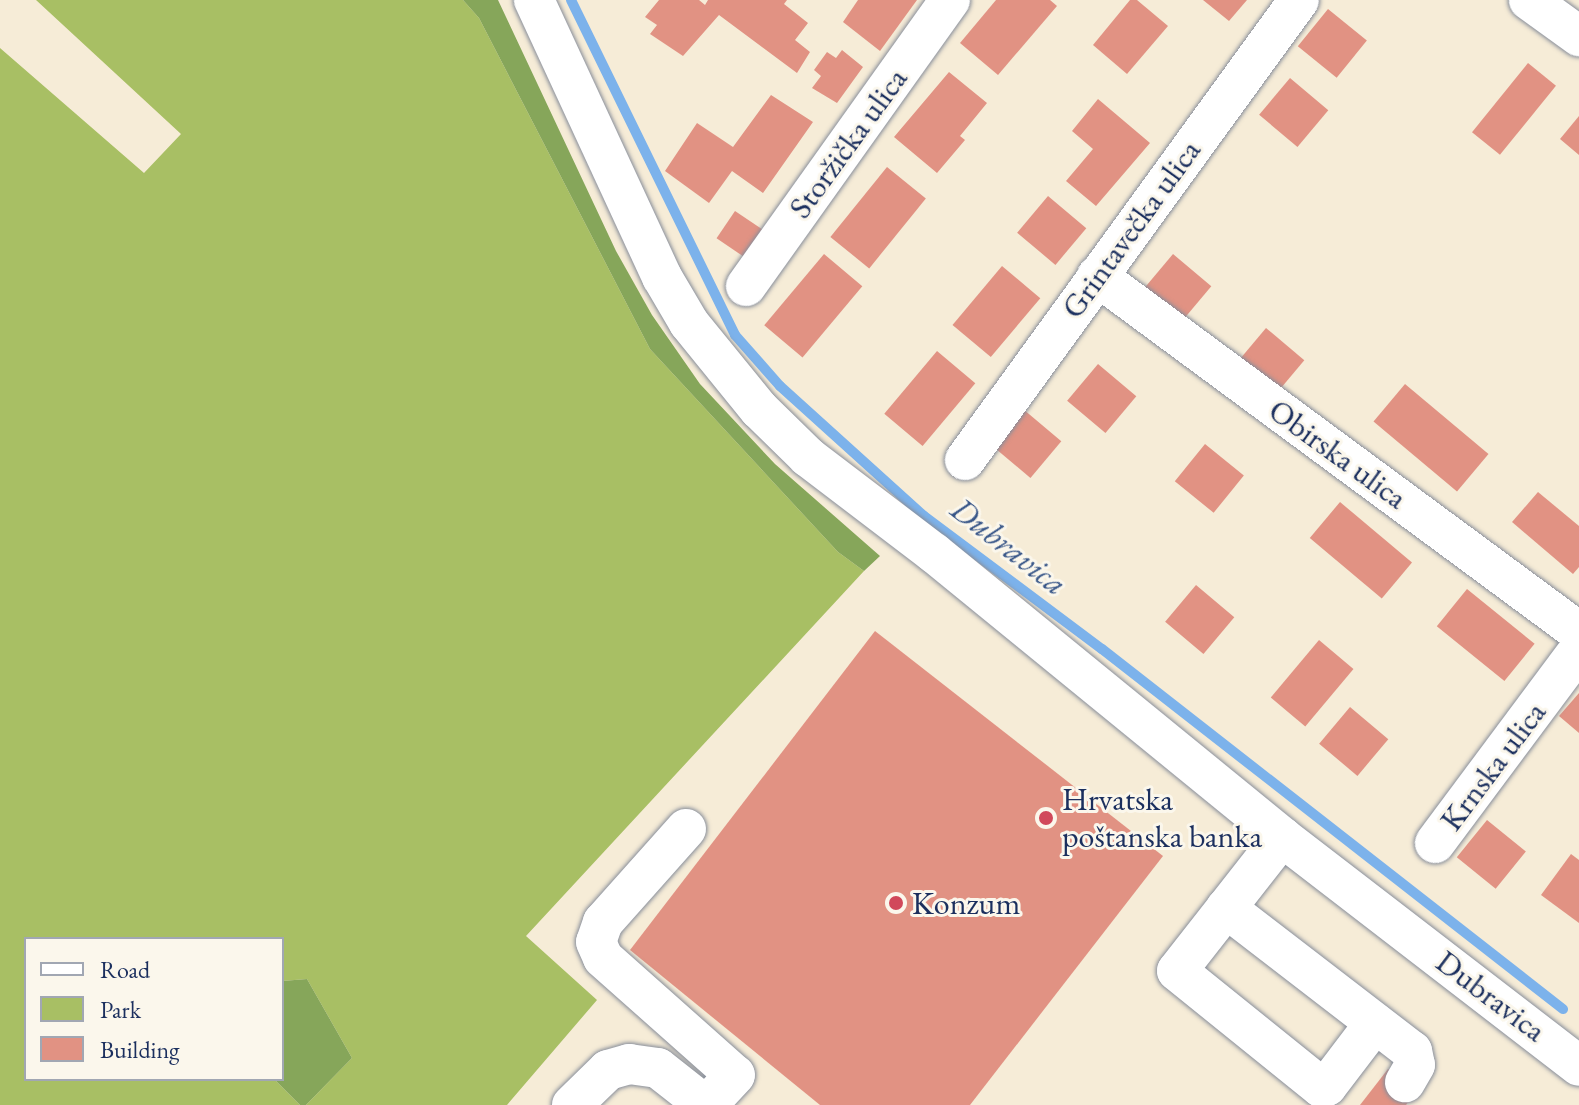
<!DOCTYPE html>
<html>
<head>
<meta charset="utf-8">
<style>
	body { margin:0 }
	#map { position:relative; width:1579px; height:1105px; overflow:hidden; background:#f6ecd7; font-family:"EB Garamond",serif }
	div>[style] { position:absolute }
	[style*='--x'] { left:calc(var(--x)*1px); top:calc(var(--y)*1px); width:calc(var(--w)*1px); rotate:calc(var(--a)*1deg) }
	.green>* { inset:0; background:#a8bf64 }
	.forest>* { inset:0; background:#86a65a }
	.stream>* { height:10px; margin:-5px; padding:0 5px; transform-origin:5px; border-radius:5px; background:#7cb2eb }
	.building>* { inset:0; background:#e19283; transform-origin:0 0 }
	.roads { filter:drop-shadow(0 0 2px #888e9a) drop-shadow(0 0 2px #888e9a) }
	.minor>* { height:40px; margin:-20px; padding:0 20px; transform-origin:20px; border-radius:20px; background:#fff }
	.dots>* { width:22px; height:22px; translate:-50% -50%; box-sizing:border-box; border:4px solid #fbf7ec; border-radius:50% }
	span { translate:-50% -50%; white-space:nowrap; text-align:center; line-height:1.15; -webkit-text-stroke:6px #fbf7ec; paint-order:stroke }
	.street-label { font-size:32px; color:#1b2f5e }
	.poi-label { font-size:32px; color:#1b2f5e }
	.left { translate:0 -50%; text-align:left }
	.water-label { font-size:34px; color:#385688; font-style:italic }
	.legend { position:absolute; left:24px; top:937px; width:260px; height:144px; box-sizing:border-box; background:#fbf7ec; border:2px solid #a1a7b3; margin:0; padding:10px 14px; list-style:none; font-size:24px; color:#1b2f5e }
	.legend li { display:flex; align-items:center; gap:16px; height:40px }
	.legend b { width:40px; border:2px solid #a1a7b3 }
</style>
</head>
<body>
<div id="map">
	<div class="green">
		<div style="clip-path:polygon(36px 0,463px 0,479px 18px,650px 349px,838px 552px,864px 571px,526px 936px,597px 1000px,507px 1105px,306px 1105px,352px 1058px,307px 979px,282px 981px,282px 939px,26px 939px,26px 1079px,274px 1079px,300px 1105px,0 1105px,0 48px,144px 173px,181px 134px)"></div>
	</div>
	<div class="forest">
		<div style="clip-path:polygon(463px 0,498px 0,616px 251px,652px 315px,700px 384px,775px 464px,880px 556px,864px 571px,838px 552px,650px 349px,479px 18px)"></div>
		<div style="clip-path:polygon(307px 979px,352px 1058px,306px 1105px,300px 1105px,274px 1079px,282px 1079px,282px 981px)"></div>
	</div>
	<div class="stream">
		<div style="--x:571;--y:0;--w:373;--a:63.9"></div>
		<div style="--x:735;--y:335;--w:68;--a:48.6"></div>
		<div style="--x:780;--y:386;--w:194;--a:42.1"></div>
		<div style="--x:924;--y:516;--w:222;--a:36.8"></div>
		<div style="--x:1102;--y:649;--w:585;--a:37.99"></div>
	</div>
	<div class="building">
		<div style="clip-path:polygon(659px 0,699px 0,705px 5px,708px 0,787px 0,784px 4px,808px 23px,795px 40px,810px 52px,797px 73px,719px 15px,683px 56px,650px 34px,657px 25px,645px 17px)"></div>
		<div style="clip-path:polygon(858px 0,917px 0,880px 51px,843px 22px)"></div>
		<div style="clip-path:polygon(996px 0,1050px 0,1057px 6px,998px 75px,960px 43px)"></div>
		<div style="clip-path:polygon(1130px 0,1137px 0,1168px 26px,1127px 74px,1093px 45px)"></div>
		<div style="clip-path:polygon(1203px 0,1247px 0,1229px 21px)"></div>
		<div style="left:1328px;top:9px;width:50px;height:48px;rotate:39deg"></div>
		<div style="clip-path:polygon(842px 50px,863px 67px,837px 103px,812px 88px,821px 76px,814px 70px,827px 52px,836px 58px)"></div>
		<div style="left:1528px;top:63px;width:36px;height:89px;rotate:39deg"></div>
		<div style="clip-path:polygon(949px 72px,987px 103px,960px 136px,965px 140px,937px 173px,894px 137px)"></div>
		<div style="left:1290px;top:78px;width:50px;height:48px;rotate:40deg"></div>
		<div style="clip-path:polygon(771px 95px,813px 122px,763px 193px,732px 171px,709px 203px,665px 171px,697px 123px,733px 147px)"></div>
		<div style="clip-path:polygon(1098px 99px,1150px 143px,1096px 206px,1066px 181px,1093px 149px,1072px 131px)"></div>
		<div style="clip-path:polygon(1579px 116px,1579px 155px,1560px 139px)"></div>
		<div style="left:887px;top:167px;width:50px;height:90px;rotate:39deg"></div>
		<div style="left:1048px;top:196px;width:50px;height:48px;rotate:40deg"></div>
		<div style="left:735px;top:211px;width:36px;height:33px;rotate:34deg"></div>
		<div style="left:824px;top:254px;width:50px;height:93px;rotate:40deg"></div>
		<div style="left:1173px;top:254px;width:50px;height:49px;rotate:40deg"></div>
		<div style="left:1002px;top:266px;width:50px;height:77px;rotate:40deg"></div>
		<div style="left:1266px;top:328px;width:50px;height:48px;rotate:40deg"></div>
		<div style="left:937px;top:351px;width:50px;height:82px;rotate:40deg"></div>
		<div style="left:1098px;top:364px;width:50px;height:48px;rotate:40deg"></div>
		<div style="left:1405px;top:384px;width:109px;height:49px;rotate:40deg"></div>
		<div style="left:1023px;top:409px;width:50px;height:48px;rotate:40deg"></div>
		<div style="left:1205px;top:444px;width:50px;height:48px;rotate:39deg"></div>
		<div style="clip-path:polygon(1538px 492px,1579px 526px,1579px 567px,1573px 574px,1512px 522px)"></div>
		<div style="left:1340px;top:502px;width:94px;height:47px;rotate:40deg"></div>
		<div style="left:1196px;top:585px;width:50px;height:48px;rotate:40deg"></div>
		<div style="left:1467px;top:589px;width:87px;height:48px;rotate:39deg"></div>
		<div style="clip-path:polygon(875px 631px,1163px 856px,970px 1105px,820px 1105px,630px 950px)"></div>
		<div style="left:1319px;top:640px;width:45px;height:75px;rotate:40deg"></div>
		<div style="clip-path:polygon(1579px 693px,1579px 733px,1559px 716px)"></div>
		<div style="left:1350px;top:707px;width:50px;height:48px;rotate:40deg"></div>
		<div style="left:1487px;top:820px;width:50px;height:48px;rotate:39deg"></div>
		<div style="clip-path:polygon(1571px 854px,1579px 860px,1579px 923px,1541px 895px)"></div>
		<div style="clip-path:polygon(1388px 1069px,1417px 1091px,1406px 1105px,1360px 1105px)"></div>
	</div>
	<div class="roads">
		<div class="minor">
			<div style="--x:534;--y:0;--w:305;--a:65.2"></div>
			<div style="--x:662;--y:277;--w:53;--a:59.6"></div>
			<div style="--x:689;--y:323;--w:111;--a:50.9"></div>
			<div style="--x:759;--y:409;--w:69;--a:44.4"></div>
			<div style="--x:808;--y:457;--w:158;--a:37.3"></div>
			<div style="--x:934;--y:553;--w:449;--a:39.2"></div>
			<div style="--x:1282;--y:837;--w:375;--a:37.6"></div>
			<div style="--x:1529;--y:0;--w:62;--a:35.8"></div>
			<div style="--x:1097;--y:276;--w:599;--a:36.45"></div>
			<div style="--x:746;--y:286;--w:351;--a:-54.5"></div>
			<div style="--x:965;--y:460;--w:568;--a:-54.02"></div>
			<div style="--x:686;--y:829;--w:125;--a:131.7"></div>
			<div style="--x:603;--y:922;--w:21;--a:109"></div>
			<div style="--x:596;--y:942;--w:17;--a:66"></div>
			<div style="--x:603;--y:958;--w:176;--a:41.6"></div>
			<div style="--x:735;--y:1075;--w:41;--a:133"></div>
			<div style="--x:1282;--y:837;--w:170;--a:128.1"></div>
			<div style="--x:1177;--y:971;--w:185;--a:38.9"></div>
			<div style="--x:1321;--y:1087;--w:6;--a:-9"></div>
			<div style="--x:1327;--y:1086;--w:79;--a:-52.7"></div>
			<div style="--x:1435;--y:843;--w:241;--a:-53.3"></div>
			<div style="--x:1226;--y:908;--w:235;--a:37.6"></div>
			<div style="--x:1412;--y:1051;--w:14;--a:78"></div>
			<div style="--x:1415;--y:1065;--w:20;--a:120"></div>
			<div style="--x:572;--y:1105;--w:50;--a:-44.2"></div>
			<div style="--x:608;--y:1070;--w:22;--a:-16"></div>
			<div style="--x:629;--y:1064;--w:29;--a:8"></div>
			<div style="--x:658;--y:1068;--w:60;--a:38.2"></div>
		</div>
	</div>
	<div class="dots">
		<div style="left:1046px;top:818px;background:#d1495b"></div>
		<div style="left:896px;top:903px;background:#d1495b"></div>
	</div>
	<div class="street-label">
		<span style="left:848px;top:143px;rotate:-54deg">Storžička ulica</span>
		<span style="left:1131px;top:229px;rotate:-54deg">Grintavečka ulica</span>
		<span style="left:1338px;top:454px;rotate:36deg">Obirska ulica</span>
		<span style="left:1493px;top:766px;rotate:-53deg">Krnska ulica</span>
		<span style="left:1491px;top:996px;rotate:37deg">Dubravica</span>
	</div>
	<div class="poi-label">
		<span class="left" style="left:1062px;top:818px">Hrvatska<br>poštanska banka</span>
		<span class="left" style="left:912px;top:903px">Konzum</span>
	</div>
	<div class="water-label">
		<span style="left:1009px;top:546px;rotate:38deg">Dubravica</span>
	</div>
	<ul class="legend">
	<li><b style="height:10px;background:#fff"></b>Road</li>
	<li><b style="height:22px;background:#a8bf64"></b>Park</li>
	<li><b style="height:22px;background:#e19283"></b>Building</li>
	</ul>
</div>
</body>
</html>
